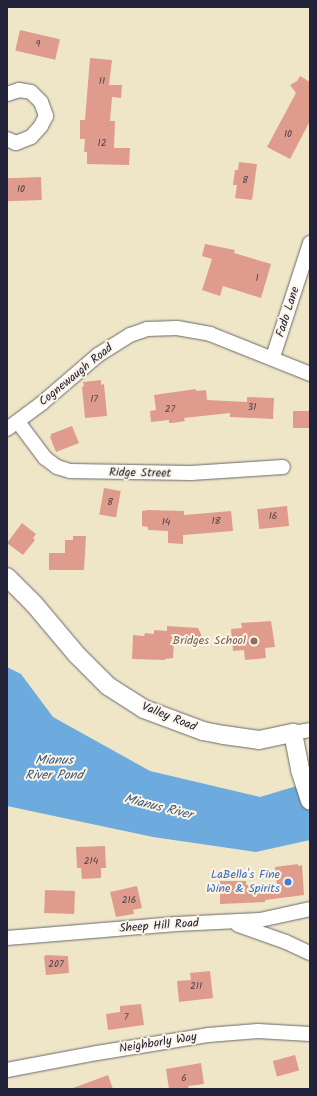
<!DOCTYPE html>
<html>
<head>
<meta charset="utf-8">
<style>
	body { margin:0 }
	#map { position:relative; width:317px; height:1096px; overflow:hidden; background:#efe6c8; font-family:Kalam,sans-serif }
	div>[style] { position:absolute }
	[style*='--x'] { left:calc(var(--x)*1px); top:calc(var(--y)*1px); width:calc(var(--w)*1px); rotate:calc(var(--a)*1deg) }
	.water>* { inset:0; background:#6dabdf }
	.building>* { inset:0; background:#df9c8c; transform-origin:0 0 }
	.roads { filter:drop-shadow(0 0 1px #6a676c) drop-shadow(0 0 1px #6a676c) }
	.minor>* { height:14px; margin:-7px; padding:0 7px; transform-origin:7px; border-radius:7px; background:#fff }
	.major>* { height:18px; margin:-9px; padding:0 9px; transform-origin:9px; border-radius:9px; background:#fff }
	.dots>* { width:11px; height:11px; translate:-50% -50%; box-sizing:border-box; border:2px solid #fcf5e5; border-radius:50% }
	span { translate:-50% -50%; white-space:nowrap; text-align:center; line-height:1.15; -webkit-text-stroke:4px #fcf5e5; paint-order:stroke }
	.number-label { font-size:10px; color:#51404f }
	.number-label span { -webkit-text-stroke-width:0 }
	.street-label { font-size:12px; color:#22223b }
	.education-label { font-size:12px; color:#785e54 }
	.right { translate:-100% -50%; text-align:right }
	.shop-label { font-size:12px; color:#366cbe }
	.water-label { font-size:13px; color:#40597d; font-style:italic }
	.frame { position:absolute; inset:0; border:8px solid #22223b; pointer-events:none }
</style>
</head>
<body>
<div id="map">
	<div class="water">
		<div style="clip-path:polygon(7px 667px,21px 674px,53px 717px,150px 771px,260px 797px,310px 782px,310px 840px,256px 852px,153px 837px,7px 806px)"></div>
	</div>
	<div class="building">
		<div style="left:20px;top:30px;width:41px;height:21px;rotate:13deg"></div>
		<div style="clip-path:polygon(90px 58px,112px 60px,109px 85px,122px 85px,121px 98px,112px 97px,110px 121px,115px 121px,114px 148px,130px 148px,129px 165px,87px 164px,87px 152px,84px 152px,85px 139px,80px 139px,80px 120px,85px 120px)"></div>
		<div style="clip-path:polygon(300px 76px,310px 82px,310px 121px,290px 159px,267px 147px,296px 93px,290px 85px,297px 81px)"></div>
		<div style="clip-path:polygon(239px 162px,257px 164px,252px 200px,235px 198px,237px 185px,233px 185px,235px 170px,238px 170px)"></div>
		<div style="left:41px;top:177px;width:23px;height:34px;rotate:88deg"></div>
		<div style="clip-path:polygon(205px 244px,235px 250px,234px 253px,271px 264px,261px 298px,223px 286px,220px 296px,202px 290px,212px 259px,202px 256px)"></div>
		<div style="clip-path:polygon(101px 380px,101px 385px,104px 384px,107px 416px,85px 418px,82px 387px,84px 386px,83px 382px)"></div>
		<div style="clip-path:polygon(196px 389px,196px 391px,206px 390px,207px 400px,247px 402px,247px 397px,274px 398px,273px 419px,230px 417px,230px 413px,184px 418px,185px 421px,173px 423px,169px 423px,169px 420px,151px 422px,150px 411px,156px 410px,154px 395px)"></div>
		<div style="left:310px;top:411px;width:17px;height:17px;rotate:90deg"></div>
		<div style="clip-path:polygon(72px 426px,79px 443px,56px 452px,50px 437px,51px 436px,51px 434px)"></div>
		<div style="left:104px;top:488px;width:17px;height:27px;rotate:10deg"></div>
		<div style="left:287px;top:506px;width:20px;height:30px;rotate:84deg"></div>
		<div style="clip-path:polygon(149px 510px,184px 511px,184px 515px,231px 511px,233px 531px,183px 535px,183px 544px,168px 543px,168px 531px,148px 530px,148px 527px,142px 526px,142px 511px)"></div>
		<div style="clip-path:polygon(22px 523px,36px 534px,33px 538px,35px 540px,23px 555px,7px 543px)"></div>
		<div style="clip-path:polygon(73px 536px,86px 536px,84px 570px,49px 570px,49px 553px,65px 553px,65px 540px,73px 540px)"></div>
		<div style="clip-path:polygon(271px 621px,275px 647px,265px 648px,266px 658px,245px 660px,244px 650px,233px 651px,231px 629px,242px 628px,241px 623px)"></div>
		<div style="clip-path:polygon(167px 626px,198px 628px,201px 634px,201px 641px,174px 642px,173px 658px,165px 659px,165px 660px,132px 659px,133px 635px,144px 636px,145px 633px,154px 634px,154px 630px,167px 631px)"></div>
		<div style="clip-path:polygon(105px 846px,106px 868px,101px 868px,101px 878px,82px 879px,81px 868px,77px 868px,76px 847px)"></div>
		<div style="clip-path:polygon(298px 864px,298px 866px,302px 865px,304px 895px,265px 900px,265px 902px,220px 904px,220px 881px,246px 881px,246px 885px,277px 885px,275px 867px)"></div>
		<div style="clip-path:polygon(137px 886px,142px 908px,133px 910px,134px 914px,116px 917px,110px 892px)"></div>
		<div style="left:45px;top:890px;width:30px;height:23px;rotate:2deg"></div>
		<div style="clip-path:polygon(46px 955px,68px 956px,69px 973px,46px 975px,44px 957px)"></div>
		<div style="clip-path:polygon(210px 971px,213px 998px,179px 1002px,177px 981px,191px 980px,190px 973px)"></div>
		<div style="clip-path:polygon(141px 1004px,144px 1025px,108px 1030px,106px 1014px,120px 1012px,120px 1006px)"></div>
		<div style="left:295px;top:1055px;width:16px;height:23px;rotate:75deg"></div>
		<div style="clip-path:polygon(201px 1063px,204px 1084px,188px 1086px,189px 1089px,169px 1089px,166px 1069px)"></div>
		<div style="clip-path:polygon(108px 1075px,113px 1089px,73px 1089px,73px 1088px)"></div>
	</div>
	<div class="roads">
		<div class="minor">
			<div style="--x:7;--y:94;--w:13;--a:-18"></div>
			<div style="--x:19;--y:90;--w:12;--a:9"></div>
			<div style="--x:31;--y:92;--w:14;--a:45"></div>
			<div style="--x:41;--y:102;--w:15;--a:70"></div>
			<div style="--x:46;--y:116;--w:11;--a:117"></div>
			<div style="--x:41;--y:126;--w:15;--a:132"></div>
			<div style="--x:31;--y:137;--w:16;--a:158"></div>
			<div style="--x:16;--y:143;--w:10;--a:-156"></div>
			<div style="--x:273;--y:357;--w:120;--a:-72"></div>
			<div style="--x:18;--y:422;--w:45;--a:53.1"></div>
			<div style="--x:45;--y:458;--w:15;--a:37"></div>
			<div style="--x:57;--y:467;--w:14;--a:17"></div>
			<div style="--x:70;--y:471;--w:121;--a:0.9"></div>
			<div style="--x:191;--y:473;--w:92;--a:-3.7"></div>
			<div style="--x:7;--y:429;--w:44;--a:-36.6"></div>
			<div style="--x:42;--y:403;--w:74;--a:-40.6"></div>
			<div style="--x:98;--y:355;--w:38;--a:-32"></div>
			<div style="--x:130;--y:335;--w:18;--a:-19"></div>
			<div style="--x:147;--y:329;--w:30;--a:-2"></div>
			<div style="--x:177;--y:328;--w:34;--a:10"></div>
			<div style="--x:210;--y:334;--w:108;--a:21.8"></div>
			<div style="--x:293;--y:733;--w:17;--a:-10"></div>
			<div style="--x:238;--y:925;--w:51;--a:19.5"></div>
			<div style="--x:286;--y:942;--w:26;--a:25"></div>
			<div style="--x:7;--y:938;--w:170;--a:-4.7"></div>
			<div style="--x:176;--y:924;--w:84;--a:-2.7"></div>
			<div style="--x:260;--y:920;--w:51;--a:-12.4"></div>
			<div style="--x:7;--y:1070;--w:92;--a:-10.7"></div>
			<div style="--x:97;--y:1053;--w:112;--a:-9.2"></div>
			<div style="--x:208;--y:1035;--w:50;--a:-4.6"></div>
			<div style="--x:258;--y:1031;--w:52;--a:3.3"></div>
		</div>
		<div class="major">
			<div style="--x:7;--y:577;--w:38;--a:45"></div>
			<div style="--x:34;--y:604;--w:67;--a:49.9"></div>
			<div style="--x:77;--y:655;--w:44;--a:45"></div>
			<div style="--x:108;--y:686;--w:43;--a:32.6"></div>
			<div style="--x:144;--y:709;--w:63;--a:20.4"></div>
			<div style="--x:203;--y:731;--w:21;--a:11"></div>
			<div style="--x:224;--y:735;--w:35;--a:8"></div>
			<div style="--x:259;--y:740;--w:35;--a:-12"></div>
			<div style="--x:293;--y:733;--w:38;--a:79"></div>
			<div style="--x:300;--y:770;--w:32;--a:72"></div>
		</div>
	</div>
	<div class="dots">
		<div style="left:254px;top:641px;background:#8d6e63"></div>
		<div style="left:288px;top:882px;background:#3f7fe0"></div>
	</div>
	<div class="number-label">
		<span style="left:38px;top:45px">9</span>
		<span style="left:102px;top:82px">11</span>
		<span style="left:288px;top:135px">10</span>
		<span style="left:102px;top:144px">12</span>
		<span style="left:245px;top:181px">8</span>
		<span style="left:21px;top:190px">10</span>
		<span style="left:257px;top:279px">1</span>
		<span style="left:94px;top:400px">17</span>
		<span style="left:252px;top:408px">31</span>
		<span style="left:170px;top:410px">27</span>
		<span style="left:110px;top:503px">8</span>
		<span style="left:273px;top:517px">16</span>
		<span style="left:216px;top:522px">18</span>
		<span style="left:166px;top:523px">14</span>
		<span style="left:91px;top:862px">214</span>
		<span style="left:129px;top:901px">216</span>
		<span style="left:56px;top:965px">207</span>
		<span style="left:196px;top:987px">211</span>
		<span style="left:126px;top:1018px">7</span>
		<span style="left:184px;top:1079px">6</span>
	</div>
	<div class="street-label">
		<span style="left:288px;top:312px;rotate:-72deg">Fado Lane</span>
		<span style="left:76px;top:375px;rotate:-39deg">Cognewaugh Road</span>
		<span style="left:140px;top:473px;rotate:1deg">Ridge Street</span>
		<span style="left:169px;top:717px;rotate:22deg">Valley Road</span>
		<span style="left:159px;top:926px;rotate:-4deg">Sheep Hill Road</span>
		<span style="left:158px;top:1043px;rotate:-9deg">Neighborly Way</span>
	</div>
	<div class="education-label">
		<span class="right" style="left:246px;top:641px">Bridges School</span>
	</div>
	<div class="shop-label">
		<span class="right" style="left:280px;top:882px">LaBella's Fine<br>Wine &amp; Spirits</span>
	</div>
	<div class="water-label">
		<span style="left:54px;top:769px">Mianus<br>River Pond</span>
		<span style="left:158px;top:808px;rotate:14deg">Mianus River</span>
	</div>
	<div class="frame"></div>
</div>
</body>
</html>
